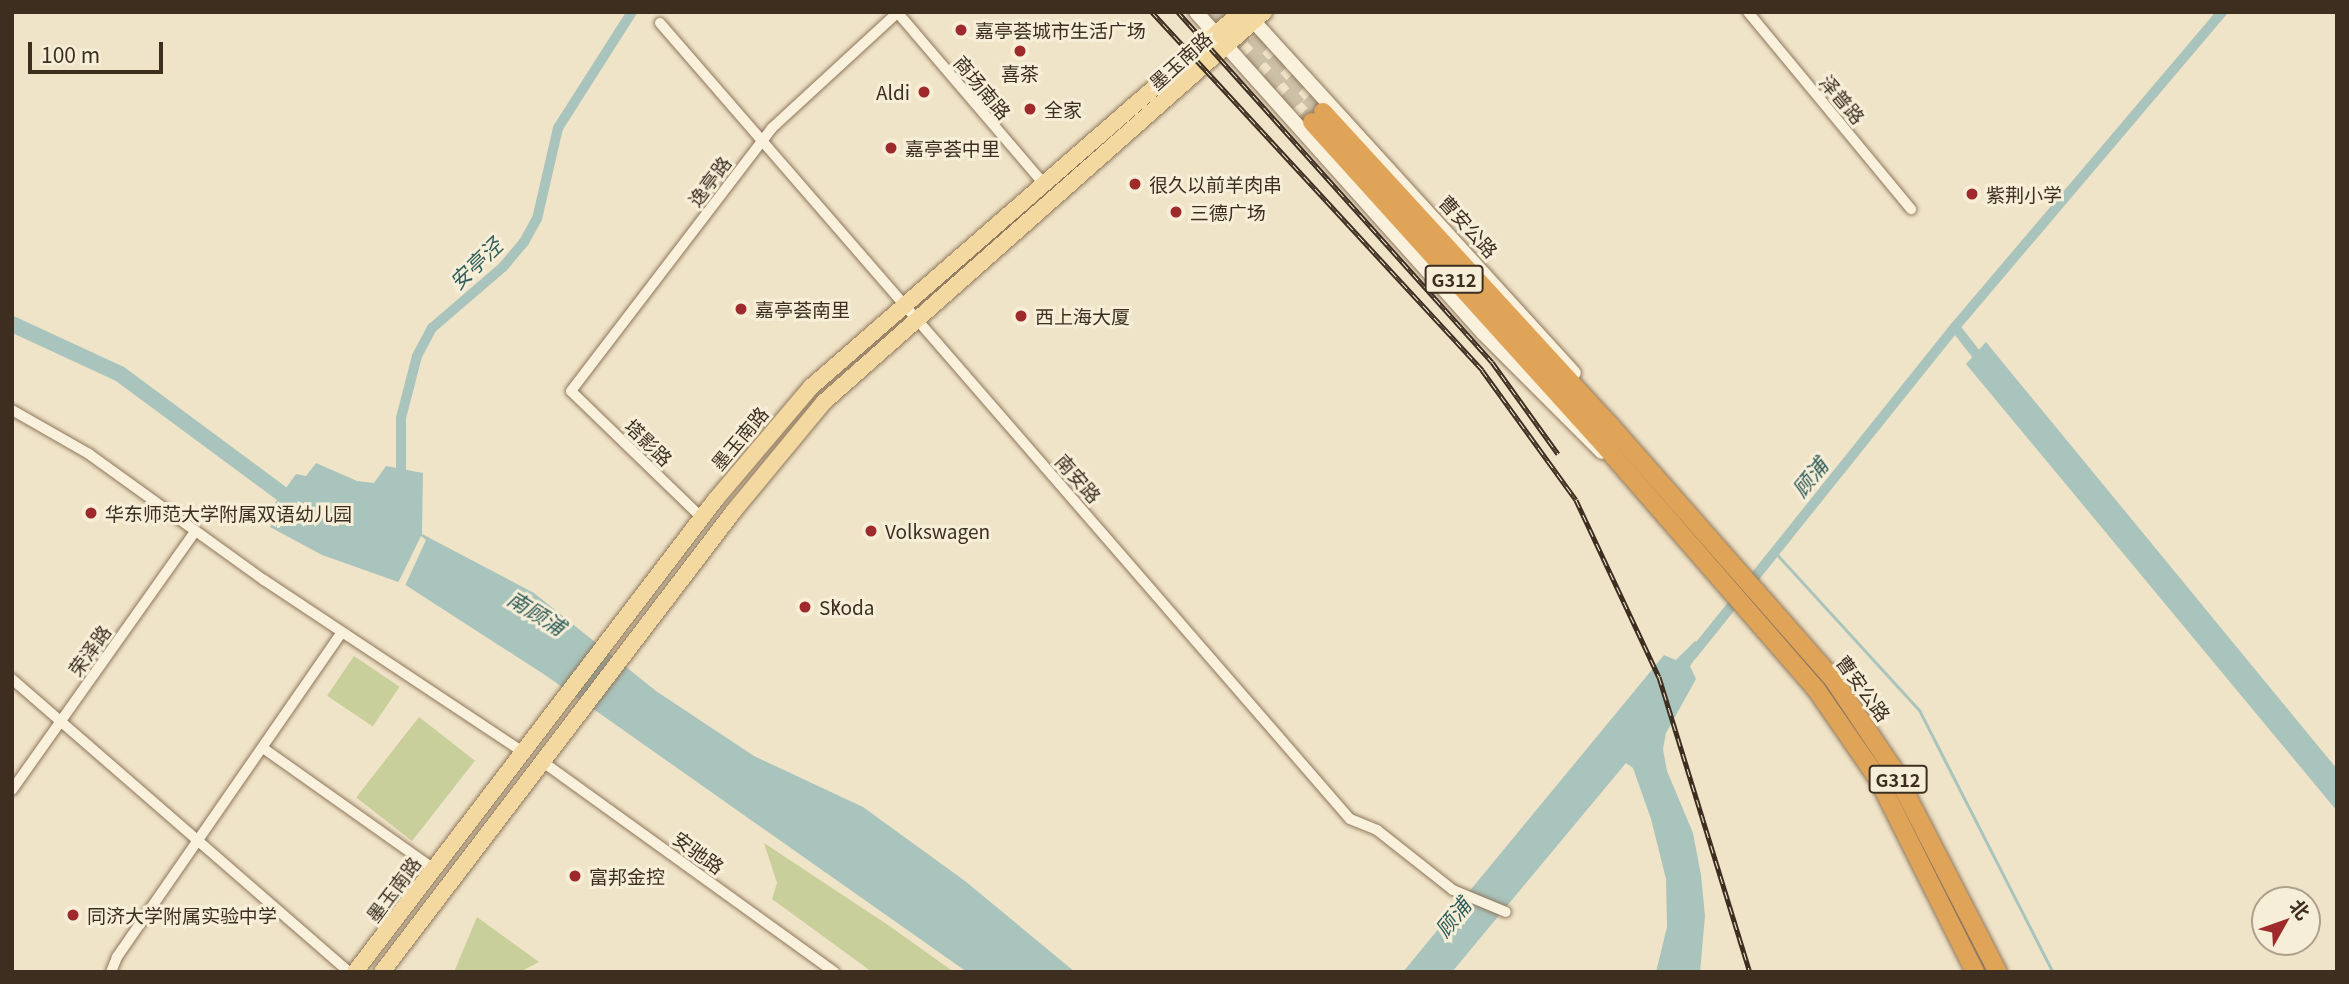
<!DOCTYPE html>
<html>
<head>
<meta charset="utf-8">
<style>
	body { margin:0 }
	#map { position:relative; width:2349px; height:984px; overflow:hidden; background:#f0e4c8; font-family:Georgia,"Noto Sans SC",serif }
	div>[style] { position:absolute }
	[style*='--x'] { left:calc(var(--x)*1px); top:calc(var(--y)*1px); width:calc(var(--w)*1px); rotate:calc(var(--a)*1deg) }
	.green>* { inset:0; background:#c9cf9b; transform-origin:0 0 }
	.water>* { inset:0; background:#a9c4bc }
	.pier>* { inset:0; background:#f0e4c8 }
	.stream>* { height:2.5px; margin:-1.25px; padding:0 1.25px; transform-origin:1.25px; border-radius:1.25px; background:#a9c4bc }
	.canal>* { height:10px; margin:-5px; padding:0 5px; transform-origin:5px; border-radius:5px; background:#a9c4bc }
	.river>* { height:16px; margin:-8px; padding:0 8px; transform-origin:8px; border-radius:8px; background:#a9c4bc }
	.highway-tunnel>* { height:18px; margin-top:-9px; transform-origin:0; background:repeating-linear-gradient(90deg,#ccc0a6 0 18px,transparent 0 27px) }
	.roads { filter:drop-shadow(0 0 2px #8d765c) drop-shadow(0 0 2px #8d765c) }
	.street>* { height:10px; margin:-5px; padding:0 5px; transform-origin:5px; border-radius:5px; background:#faf1dc }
	.secondary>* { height:14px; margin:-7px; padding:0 7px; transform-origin:7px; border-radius:7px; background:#faf1dc }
	.primary>* { height:16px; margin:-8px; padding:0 8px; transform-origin:8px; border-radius:8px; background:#f3d9a0 }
	.highway>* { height:18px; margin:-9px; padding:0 9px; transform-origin:9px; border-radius:9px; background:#e0a458 }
	.rail>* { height:5px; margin-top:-2.5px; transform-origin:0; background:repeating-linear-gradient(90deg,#f7eed8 0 8px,#3d2e20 0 16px); box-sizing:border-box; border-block:2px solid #3d2e20 }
	.dots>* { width:19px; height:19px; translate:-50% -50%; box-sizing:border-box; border:4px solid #f7eed8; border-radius:50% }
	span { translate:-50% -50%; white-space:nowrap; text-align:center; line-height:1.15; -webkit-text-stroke:6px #f7eed8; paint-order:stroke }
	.shield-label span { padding:2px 5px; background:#f7eed8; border:2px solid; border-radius:5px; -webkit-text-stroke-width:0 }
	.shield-label { font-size:18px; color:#3d2e20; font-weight:700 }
	.poi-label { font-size:19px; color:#3d2e20 }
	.left { translate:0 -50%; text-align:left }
	.right { translate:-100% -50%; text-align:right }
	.street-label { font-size:19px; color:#3d2e20 }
	.water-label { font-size:21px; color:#2f5d5a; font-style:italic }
	.frame { position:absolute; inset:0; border:14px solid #3d2e20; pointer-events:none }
	.north { position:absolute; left:2251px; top:886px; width:70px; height:70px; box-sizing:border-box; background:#f7eed8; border:2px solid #ada18e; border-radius:50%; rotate:50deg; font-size:19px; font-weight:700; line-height:28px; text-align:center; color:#3d2e20 }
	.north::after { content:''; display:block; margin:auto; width:24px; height:32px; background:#9e2a2b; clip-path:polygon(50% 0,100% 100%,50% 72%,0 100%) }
	.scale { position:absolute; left:28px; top:42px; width:135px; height:32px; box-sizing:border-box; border:4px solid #3d2e20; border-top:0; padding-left:9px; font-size:21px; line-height:24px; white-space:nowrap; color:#3d2e20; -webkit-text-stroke:5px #f7eed8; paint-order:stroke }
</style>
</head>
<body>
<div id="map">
	<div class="green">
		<div style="left:354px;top:656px;width:55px;height:48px;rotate:34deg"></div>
		<div style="left:419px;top:717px;width:71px;height:102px;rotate:38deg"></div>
		<div style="clip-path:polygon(764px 843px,888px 925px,954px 972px,872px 972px,772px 899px,777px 883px)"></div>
		<div style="clip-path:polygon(477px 917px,539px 962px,520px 972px,454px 972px)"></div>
	</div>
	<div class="water">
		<div style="clip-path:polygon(1986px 342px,2337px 769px,2337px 811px,1966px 364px)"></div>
		<div style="clip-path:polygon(316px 463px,357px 481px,374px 483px,386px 466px,423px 473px,422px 534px,534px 593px,656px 691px,754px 756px,863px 807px,965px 881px,1075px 972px,967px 972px,545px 675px,404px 584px,322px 555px,270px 527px,277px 516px,273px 506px,296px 474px,306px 476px)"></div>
		<div style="clip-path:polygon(1695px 641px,1703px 647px,1690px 666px,1696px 679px,1666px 733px,1663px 749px,1667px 771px,1693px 833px,1701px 875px,1705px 916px,1700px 972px,1656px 972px,1667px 927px,1666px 879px,1651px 819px,1633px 768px,1626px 763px,1452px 972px,1403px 972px,1664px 655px,1676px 660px)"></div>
	</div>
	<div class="pier">
		<div style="clip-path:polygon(421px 536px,426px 540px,404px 588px,397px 585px)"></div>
	</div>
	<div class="stream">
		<div style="--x:1775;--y:552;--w:215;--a:47.6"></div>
		<div style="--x:1920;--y:711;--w:293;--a:63"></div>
	</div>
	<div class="canal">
		<div style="--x:1955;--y:327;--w:46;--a:52.1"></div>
		<div style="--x:401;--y:480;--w:62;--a:-90"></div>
		<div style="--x:401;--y:418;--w:64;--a:-75.5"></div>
		<div style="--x:417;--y:356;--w:32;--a:-62"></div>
		<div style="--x:432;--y:328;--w:94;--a:-40.7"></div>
		<div style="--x:503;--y:267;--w:33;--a:-50"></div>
		<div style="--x:524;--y:242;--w:26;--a:-61"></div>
		<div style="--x:537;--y:219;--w:93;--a:-77"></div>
		<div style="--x:558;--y:128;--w:138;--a:-57.5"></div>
		<div style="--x:1693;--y:654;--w:419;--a:-51.3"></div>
		<div style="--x:1955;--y:327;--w:413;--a:-49.7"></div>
	</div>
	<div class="river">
		<div style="--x:12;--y:324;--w:119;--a:24.8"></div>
		<div style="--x:120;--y:374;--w:220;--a:36.5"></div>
	</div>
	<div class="highway-tunnel">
		<div style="--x:1213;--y:12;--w:148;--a:48"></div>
		<div style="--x:1236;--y:16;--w:130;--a:47.8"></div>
	</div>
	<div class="roads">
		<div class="street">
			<div style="--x:897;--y:12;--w:226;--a:49.5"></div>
			<div style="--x:1748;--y:12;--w:256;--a:50.4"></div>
			<div style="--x:660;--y:23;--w:1053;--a:49.08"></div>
			<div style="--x:1350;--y:819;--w:29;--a:22"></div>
			<div style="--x:1377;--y:830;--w:97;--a:38.3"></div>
			<div style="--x:1453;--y:890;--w:57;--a:22.5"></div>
			<div style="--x:12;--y:410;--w:89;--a:29.7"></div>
			<div style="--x:89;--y:454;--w:216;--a:35.8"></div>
			<div style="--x:264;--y:580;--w:312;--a:33.6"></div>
			<div style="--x:702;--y:518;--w:182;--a:-135.9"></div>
			<div style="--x:571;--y:391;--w:331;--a:-52.6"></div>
			<div style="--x:772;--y:128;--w:170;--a:-42.6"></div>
			<div style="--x:12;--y:679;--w:447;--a:41"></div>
			<div style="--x:263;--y:748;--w:209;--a:35.3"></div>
			<div style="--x:543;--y:762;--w:359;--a:35.8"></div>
			<div style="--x:12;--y:790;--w:316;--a:-54.7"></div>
			<div style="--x:111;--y:972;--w:16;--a:-68"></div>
			<div style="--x:117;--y:957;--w:395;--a:-55.3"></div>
		</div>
		<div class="secondary">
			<div style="--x:1196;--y:12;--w:431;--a:48.2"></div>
			<div style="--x:1483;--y:333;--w:168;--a:45"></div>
			<div style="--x:1248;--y:15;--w:484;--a:47.7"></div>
		</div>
		<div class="primary">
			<div style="--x:355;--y:972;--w:595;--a:-52.65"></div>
			<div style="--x:716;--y:499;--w:147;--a:-49.7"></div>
			<div style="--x:811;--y:387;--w:571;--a:-41.09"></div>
			<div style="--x:382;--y:972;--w:579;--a:-52.65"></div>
			<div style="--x:733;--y:512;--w:143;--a:-50.4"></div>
			<div style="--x:824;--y:402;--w:588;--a:-41.55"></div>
		</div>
		<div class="highway">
			<div style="--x:1323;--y:112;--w:423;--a:47.5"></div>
			<div style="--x:1609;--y:424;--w:339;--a:48.7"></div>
			<div style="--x:1833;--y:679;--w:106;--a:56.2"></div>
			<div style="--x:1892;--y:767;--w:231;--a:62.7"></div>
			<div style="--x:1312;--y:122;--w:423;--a:47.9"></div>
			<div style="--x:1596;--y:436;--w:335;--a:49"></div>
			<div style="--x:1816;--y:689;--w:109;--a:55.4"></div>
			<div style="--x:1878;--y:779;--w:216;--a:63.3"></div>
		</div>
	</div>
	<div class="rail">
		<div style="--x:1152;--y:12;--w:487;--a:47.3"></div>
		<div style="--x:1482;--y:370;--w:160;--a:54.1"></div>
		<div style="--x:1576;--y:500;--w:195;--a:64.9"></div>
		<div style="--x:1659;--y:677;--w:309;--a:72.9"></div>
		<div style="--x:1178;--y:12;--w:470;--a:48.1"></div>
		<div style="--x:1492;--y:362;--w:113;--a:54.3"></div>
	</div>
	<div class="dots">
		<div style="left:961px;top:30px;background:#9e2a2b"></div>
		<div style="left:1020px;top:51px;background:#9e2a2b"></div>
		<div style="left:924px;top:92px;background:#9e2a2b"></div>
		<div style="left:1030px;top:109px;background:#9e2a2b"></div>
		<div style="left:891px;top:148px;background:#9e2a2b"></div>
		<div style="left:1135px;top:184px;background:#9e2a2b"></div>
		<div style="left:1972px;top:194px;background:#9e2a2b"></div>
		<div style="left:1176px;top:212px;background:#9e2a2b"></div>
		<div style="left:741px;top:309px;background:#9e2a2b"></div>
		<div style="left:1021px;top:316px;background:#9e2a2b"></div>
		<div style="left:91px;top:513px;background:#9e2a2b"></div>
		<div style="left:871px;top:531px;background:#9e2a2b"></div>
		<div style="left:805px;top:607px;background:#9e2a2b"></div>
		<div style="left:575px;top:876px;background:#9e2a2b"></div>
		<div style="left:73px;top:915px;background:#9e2a2b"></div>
	</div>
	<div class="shield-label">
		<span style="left:1454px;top:279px">G312</span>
		<span style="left:1898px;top:779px">G312</span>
	</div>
	<div class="poi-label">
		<span class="left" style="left:975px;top:30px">嘉亭荟城市生活广场</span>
		<span style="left:1020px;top:73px">喜茶</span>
		<span class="right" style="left:910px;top:92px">Aldi</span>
		<span class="left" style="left:1044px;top:109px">全家</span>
		<span class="left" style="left:905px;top:148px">嘉亭荟中里</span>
		<span class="left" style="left:1149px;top:184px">很久以前羊肉串</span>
		<span class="left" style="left:1986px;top:194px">紫荆小学</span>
		<span class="left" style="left:1190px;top:212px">三德广场</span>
		<span class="left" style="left:755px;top:309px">嘉亭荟南里</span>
		<span class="left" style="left:1035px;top:316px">西上海大厦</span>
		<span class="left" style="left:105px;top:513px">华东师范大学附属双语幼儿园</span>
		<span class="left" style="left:885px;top:531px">Volkswagen</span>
		<span class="left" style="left:819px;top:607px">Škoda</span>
		<span class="left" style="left:589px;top:876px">富邦金控</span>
		<span class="left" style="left:87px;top:915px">同济大学附属实验中学</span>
	</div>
	<div class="street-label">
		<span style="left:1180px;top:60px;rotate:-42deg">墨玉南路</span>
		<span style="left:983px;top:87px;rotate:50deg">商场南路</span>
		<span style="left:1843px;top:99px;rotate:50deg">泽普路</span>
		<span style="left:709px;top:181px;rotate:-53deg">逸亭路</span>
		<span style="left:1469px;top:226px;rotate:48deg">曹安公路</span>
		<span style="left:739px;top:438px;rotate:-50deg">墨玉南路</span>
		<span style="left:649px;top:442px;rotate:44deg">塔影路</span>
		<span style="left:1079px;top:478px;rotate:49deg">南安路</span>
		<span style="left:89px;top:650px;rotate:-54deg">荣泽路</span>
		<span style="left:1864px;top:688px;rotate:54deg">曹安公路</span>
		<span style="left:699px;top:852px;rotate:36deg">安驰路</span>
		<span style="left:393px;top:889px;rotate:-53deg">墨玉南路</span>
	</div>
	<div class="water-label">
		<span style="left:475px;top:263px;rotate:-44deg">安亭泾</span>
		<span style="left:1809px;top:477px;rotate:-51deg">顾浦</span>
		<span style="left:537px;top:612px;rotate:32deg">南顾浦</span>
		<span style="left:1452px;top:917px;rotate:-51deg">顾浦</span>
	</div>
	<div class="frame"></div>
	<div class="north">北</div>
	<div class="scale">100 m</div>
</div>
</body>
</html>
